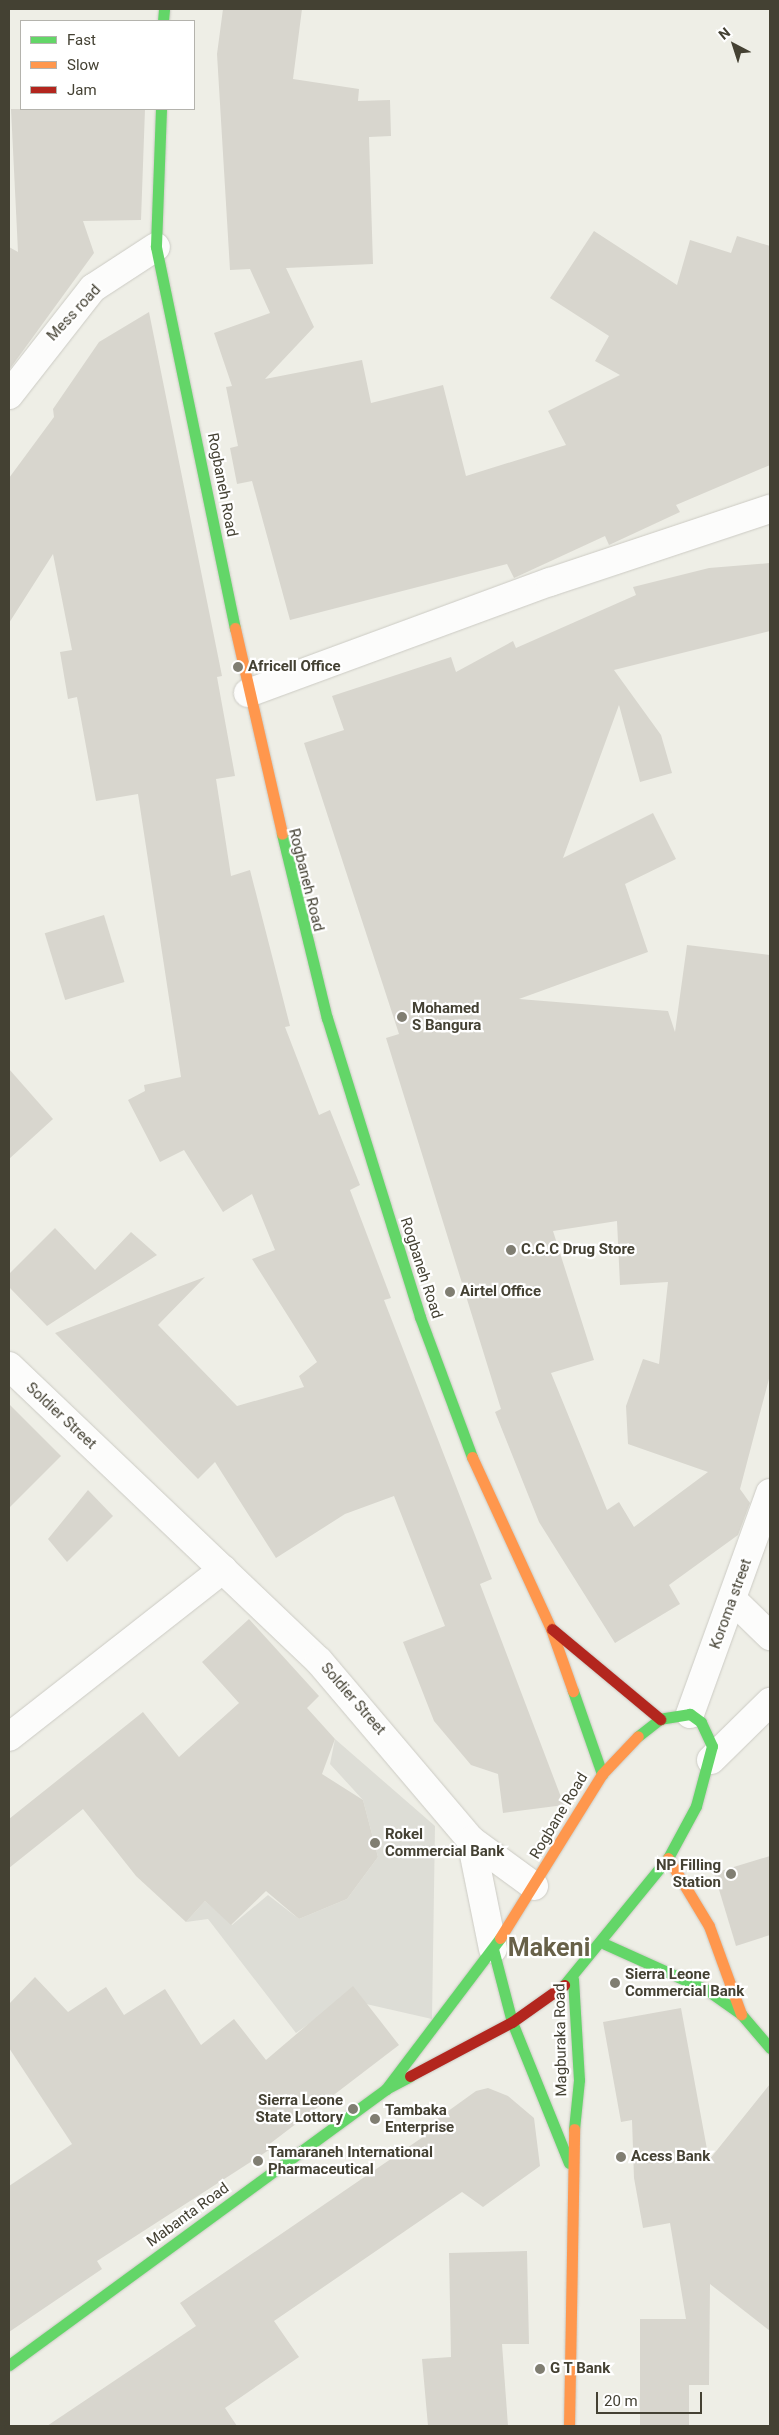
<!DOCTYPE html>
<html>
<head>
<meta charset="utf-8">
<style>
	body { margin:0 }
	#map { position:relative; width:779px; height:2435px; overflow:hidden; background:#eeeee6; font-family:Roboto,sans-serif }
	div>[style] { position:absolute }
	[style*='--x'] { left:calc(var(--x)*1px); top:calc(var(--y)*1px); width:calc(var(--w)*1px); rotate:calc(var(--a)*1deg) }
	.parking>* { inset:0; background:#ddddd6 }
	.building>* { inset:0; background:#d8d6ce; transform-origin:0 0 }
	.roads { filter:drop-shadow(0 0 1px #cccbc4) drop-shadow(0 0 1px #cccbc4) }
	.street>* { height:28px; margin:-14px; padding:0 14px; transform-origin:14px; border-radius:14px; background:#fcfcfb }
	.fast>* { height:11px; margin:-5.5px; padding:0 5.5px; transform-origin:5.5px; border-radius:5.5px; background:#63d668 }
	.slow>* { height:11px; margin:-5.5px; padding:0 5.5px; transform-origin:5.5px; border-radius:5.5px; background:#ff974d }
	.jam>* { height:11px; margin:-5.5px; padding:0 5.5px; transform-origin:5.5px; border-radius:5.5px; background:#b3261e }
	.dots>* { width:14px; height:14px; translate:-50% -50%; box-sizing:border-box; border:2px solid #fff; border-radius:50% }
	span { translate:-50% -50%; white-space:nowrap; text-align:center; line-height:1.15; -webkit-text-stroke:4.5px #fff; paint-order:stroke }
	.street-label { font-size:15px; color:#444133 }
	.poi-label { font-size:15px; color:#444133; font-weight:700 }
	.left { translate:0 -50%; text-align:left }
	.right { translate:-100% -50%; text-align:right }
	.town-label { font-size:25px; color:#686149; font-weight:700 }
	.frame { position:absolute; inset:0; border:10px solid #444133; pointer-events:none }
	.legend { position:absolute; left:20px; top:20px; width:175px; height:90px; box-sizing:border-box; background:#fff; border:1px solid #b4b3ad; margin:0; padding:6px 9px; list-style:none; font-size:15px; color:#444133 }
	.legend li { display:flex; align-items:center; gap:10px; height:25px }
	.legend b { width:25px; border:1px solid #b4b3ad }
	.north { position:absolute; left:709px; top:20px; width:50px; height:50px; -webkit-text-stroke:4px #fff; paint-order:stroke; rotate:320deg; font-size:14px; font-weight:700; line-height:20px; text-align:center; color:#444133 }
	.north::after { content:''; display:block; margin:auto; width:18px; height:22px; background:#444133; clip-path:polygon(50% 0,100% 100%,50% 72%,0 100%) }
	.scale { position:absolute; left:596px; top:2392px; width:106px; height:22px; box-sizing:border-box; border:2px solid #444133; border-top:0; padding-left:6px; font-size:15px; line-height:18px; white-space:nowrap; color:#444133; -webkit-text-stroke:4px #fff; paint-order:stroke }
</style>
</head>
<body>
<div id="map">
	<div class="parking">
		<div style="clip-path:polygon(335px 1739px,435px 1826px,432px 2019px,344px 1999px,296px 2033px,208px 1919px,186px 1922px,205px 1901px,232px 1925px,268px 1895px,299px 1919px,347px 1899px,378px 1857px,363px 1800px,330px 1764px)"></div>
	</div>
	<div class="building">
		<div style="clip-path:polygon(223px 9px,302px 9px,293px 79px,359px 89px,358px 101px,390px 100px,391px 136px,369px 137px,373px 264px,286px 268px,314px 327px,265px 379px,362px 360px,371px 403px,443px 385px,466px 476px,566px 445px,548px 411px,620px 375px,595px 361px,609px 336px,550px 298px,594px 231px,677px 285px,690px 240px,731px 253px,737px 236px,770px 246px,770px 465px,676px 505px,680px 512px,609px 545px,605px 536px,514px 578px,507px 564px,290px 620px,252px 481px,237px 484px,230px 448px,238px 446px,226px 387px,232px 386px,214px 333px,270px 313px,250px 269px,230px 270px,217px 54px)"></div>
		<div style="clip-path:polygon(11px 109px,145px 109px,141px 220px,83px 221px,94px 253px,9px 370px,9px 247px,18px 252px)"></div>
		<div style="clip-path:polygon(149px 312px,222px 676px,217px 677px,235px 776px,216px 779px,231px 876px,250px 870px,290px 1026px,285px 1027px,319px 1115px,330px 1110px,360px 1185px,350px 1190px,391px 1298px,384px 1300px,492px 1579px,480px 1584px,564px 1805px,503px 1813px,498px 1774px,471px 1765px,434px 1721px,403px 1642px,445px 1626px,394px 1496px,345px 1514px,276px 1558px,215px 1462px,198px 1479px,55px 1333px,205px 1277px,158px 1325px,237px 1406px,304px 1387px,299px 1376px,317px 1362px,252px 1259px,275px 1250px,252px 1194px,223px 1212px,184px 1150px,160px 1162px,128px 1100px,145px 1091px,144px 1085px,181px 1077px,138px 794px,96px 801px,77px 697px,68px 699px,60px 652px,72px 650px,53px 554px,9px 623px,9px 478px,54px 417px,53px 409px,99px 342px)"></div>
		<div style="clip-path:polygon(evenodd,770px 563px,770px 631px,614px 670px,661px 735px,672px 773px,640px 782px,619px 705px,563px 858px,653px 813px,676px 859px,625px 884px,648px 952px,519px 999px,668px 1011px,675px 1032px,687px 945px,770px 955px,770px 1375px,740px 1489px,750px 1503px,738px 1535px,669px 1585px,680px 1604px,615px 1643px,539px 1522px,495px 1412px,501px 1409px,386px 1038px,399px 1034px,304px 743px,344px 730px,332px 696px,451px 657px,456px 672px,513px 641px,516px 648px,636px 595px,633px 587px,709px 568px,770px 563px,617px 1221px,620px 1285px,668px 1282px,659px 1364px,643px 1359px,626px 1406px,628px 1444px,708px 1472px,634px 1527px,619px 1502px,607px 1510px,551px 1373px,594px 1360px,553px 1231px,617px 1221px)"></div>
		<div style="left:104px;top:915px;width:70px;height:62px;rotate:73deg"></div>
		<div style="clip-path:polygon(9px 1069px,53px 1119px,9px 1159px)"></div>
		<div style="clip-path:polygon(55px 1228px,95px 1270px,131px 1232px,157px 1255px,47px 1326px,9px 1287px,9px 1274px)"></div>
		<div style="clip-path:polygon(9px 1404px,61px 1456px,9px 1508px)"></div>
		<div style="clip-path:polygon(88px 1490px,113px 1516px,67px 1562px,48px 1539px)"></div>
		<div style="clip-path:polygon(249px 1619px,319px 1696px,307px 1708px,335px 1739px,322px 1774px,363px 1800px,378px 1857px,347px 1899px,299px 1919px,266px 1891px,231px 1925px,205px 1901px,186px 1922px,136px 1876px,83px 1809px,9px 1868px,9px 1819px,143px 1712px,179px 1757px,239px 1703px,202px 1662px)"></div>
		<div style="clip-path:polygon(770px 1856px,770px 1935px,736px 1946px,714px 1873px)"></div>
		<div style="clip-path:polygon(35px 1977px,68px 2012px,106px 1987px,124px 2015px,165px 1989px,201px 2045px,234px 2019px,266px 2060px,353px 1986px,399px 2045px,267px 2146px,269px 2150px,97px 2261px,102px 2269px,9px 2332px,9px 2186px,72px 2144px,9px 2048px,9px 2004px)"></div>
		<div style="clip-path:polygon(681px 2008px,709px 2160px,770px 2084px,770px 2331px,710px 2284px,709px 2385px,689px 2385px,689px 2426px,640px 2426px,640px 2319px,686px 2319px,670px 2223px,643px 2228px,634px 2178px,632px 2120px,621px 2122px,603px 2022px)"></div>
		<div style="clip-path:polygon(488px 2088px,508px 2096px,534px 2118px,540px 2166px,483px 2207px,462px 2192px,274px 2321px,299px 2357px,225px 2408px,237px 2426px,47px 2426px,196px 2326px,180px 2303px,423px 2137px,419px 2132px,476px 2091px)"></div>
		<div style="clip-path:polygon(527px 2251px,529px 2344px,502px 2344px,508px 2426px,428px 2426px,422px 2359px,451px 2357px,449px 2253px)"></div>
	</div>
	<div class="roads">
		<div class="street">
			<div style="--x:9;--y:395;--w:136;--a:-51.9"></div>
			<div style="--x:93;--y:288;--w:75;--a:-33.1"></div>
			<div style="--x:248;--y:693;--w:322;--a:-20.2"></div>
			<div style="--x:550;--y:582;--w:232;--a:-18.4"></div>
			<div style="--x:9;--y:1366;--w:428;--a:43.6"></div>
			<div style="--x:319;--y:1661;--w:235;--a:49.7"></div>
			<div style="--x:471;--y:1840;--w:78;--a:36.1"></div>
			<div style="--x:733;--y:1600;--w:52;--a:44.2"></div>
			<div style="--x:690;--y:1714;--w:235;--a:-70.1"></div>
			<div style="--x:9;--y:1737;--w:272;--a:-38.1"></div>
			<div style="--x:711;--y:1760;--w:83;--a:-44.5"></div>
			<div style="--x:471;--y:1840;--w:111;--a:78.6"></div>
		</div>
		<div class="fast">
			<div style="--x:163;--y:21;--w:12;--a:-85"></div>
			<div style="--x:161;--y:109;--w:138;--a:92.1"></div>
			<div style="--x:156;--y:247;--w:389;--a:78.3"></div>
			<div style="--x:282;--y:834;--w:189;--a:76.3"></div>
			<div style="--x:327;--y:1018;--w:313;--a:72.7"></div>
			<div style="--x:420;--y:1317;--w:149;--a:69.6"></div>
			<div style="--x:573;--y:1691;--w:88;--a:70.7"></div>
			<div style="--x:605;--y:1944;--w:112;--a:24.3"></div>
			<div style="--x:707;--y:1990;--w:42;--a:35.2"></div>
			<div style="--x:741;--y:2014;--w:45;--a:49.5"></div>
			<div style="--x:493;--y:1949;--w:75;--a:75.4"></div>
			<div style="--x:512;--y:2022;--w:152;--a:68"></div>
			<div style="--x:573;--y:1979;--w:101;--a:86.6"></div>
			<div style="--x:579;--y:2080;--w:49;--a:95.8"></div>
			<div style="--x:564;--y:1985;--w:164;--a:-50.7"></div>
			<div style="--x:668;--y:1858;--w:59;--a:-61.7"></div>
			<div style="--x:696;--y:1806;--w:62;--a:-75.1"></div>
			<div style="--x:712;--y:1746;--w:26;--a:-115"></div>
			<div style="--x:701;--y:1722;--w:14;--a:-144"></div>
			<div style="--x:690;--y:1714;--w:30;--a:171"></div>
			<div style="--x:660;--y:1719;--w:28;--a:142"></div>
			<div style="--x:386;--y:2089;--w:189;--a:-52.9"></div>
			<div style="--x:9;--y:2365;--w:467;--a:-36.2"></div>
			<div style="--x:386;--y:2089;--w:27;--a:-28"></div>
		</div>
		<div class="slow">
			<div style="--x:235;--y:628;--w:211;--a:77.1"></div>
			<div style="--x:472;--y:1457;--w:189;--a:65.3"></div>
			<div style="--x:551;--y:1629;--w:66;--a:70.5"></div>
			<div style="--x:668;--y:1858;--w:79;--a:58.9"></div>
			<div style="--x:709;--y:1926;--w:94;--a:70"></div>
			<div style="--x:500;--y:1938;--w:193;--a:-58.1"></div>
			<div style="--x:602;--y:1774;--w:52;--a:-46.5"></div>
			<div style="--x:569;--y:2426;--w:297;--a:-89"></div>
		</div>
		<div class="jam">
			<div style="--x:552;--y:1629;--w:141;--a:39.8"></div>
			<div style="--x:410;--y:2076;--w:115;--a:-27.9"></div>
			<div style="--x:512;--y:2022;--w:64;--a:-35.4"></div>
		</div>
	</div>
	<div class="dots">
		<div style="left:238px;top:667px;background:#807e72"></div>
		<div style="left:402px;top:1017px;background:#807e72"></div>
		<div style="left:511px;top:1250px;background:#807e72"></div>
		<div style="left:450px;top:1292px;background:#807e72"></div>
		<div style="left:375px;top:1843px;background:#807e72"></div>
		<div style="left:731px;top:1874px;background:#807e72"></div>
		<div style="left:615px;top:1983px;background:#807e72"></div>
		<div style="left:353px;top:2109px;background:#807e72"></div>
		<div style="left:375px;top:2119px;background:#807e72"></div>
		<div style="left:621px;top:2157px;background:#807e72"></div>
		<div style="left:258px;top:2161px;background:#807e72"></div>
		<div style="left:540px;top:2369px;background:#807e72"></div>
	</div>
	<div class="street-label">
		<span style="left:74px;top:313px;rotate:-47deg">Mess road</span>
		<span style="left:222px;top:485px;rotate:79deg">Rogbaneh Road</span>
		<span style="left:306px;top:880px;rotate:76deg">Rogbaneh Road</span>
		<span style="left:421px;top:1268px;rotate:72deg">Rogbaneh Road</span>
		<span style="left:61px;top:1416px;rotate:43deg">Soldier Street</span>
		<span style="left:731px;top:1604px;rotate:-70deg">Koroma street</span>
		<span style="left:353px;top:1699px;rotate:49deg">Soldier Street</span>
		<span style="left:559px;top:1816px;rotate:-59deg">Rogbane Road</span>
		<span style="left:561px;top:2040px;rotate:-91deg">Magburaka Road</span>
		<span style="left:188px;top:2215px;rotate:-36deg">Mabanta Road</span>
	</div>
	<div class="poi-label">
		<span class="left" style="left:248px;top:667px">Africell Office</span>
		<span class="left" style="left:412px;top:1017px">Mohamed<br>S Bangura</span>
		<span class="left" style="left:521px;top:1250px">C.C.C Drug Store</span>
		<span class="left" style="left:460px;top:1292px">Airtel Office</span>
		<span class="left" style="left:385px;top:1843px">Rokel<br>Commercial Bank</span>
		<span class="right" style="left:721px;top:1874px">NP Filling<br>Station</span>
		<span class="left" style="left:625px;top:1983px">Sierra Leone<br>Commercial Bank</span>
		<span class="right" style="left:343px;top:2109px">Sierra Leone<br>State Lottory</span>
		<span class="left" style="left:385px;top:2119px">Tambaka<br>Enterprise</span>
		<span class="left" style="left:268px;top:2161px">Tamaraneh International<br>Pharmaceutical</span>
		<span class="left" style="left:631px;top:2157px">Acess Bank</span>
		<span class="left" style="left:550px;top:2369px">G T Bank</span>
	</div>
	<div class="town-label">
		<span style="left:549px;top:1948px">Makeni</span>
	</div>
	<div class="frame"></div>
	<ul class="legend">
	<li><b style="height:6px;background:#63d668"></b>Fast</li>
	<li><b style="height:6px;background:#ff974d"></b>Slow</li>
	<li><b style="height:6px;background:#b3261e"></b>Jam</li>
	</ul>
	<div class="north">N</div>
	<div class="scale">20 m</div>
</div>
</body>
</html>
